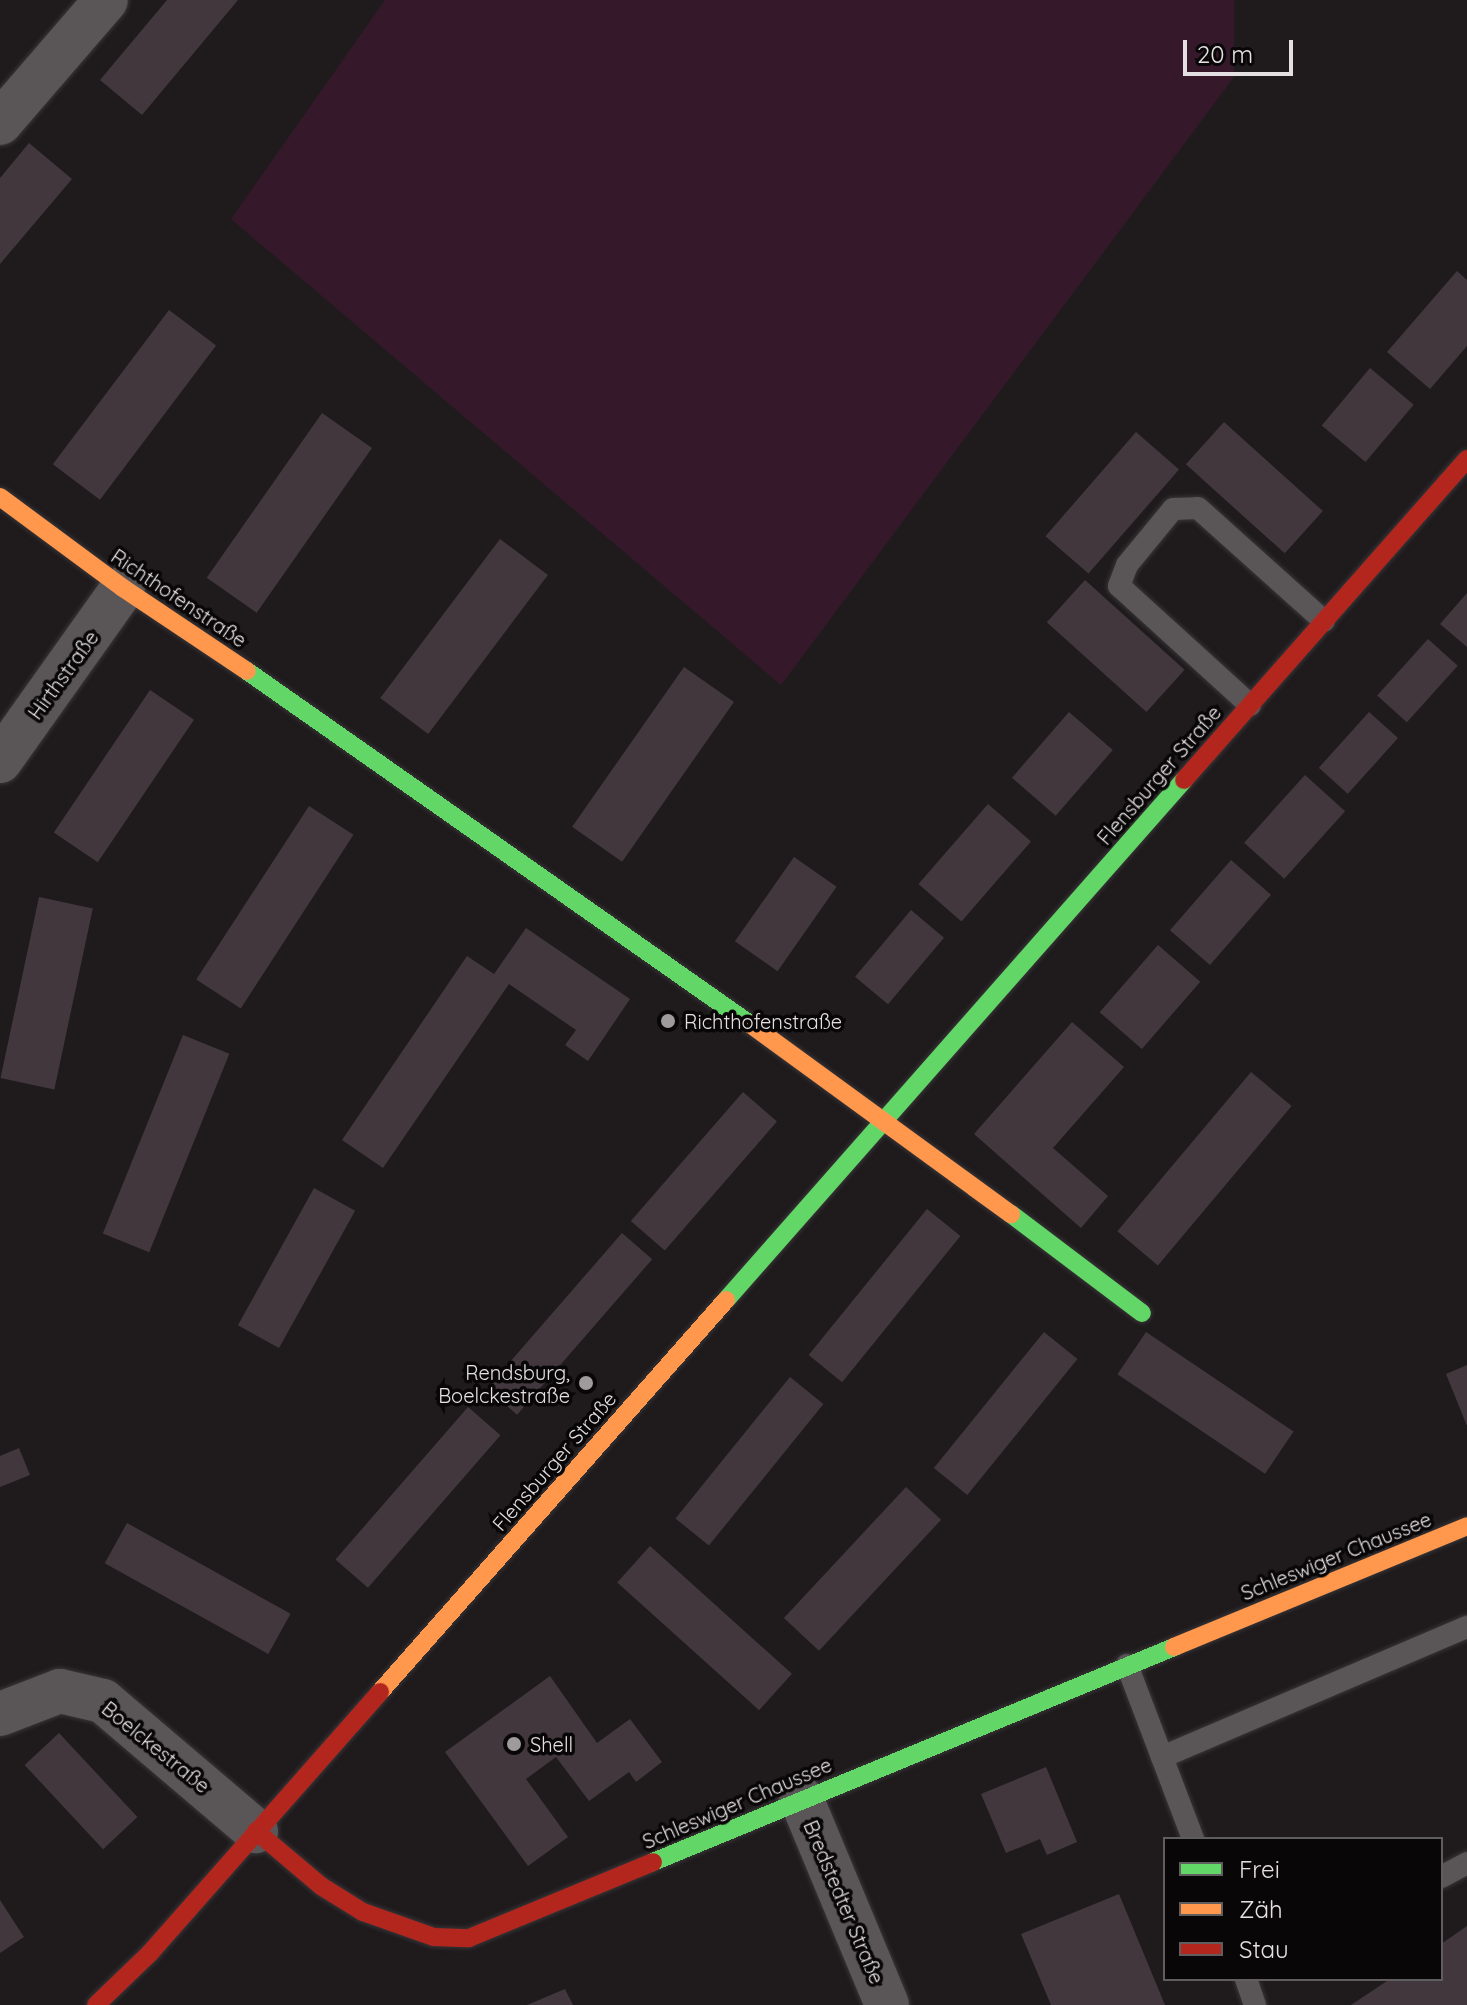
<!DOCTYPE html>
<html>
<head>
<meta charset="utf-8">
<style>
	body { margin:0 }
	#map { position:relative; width:1467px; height:2005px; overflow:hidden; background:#1f1b1d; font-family:Quicksand,sans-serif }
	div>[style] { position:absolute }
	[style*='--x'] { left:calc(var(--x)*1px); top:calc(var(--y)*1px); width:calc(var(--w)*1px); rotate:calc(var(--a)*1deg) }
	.green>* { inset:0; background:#35192a }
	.building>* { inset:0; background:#42373d; transform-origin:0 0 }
	.roads { filter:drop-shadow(0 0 2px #383537) drop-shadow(0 0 2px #383537) }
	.lane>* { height:22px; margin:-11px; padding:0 11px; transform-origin:11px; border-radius:11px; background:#5a5658 }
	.street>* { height:44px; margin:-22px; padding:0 22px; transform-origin:22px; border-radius:22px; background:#5a5658 }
	.fast>* { height:18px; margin:-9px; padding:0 9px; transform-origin:9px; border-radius:9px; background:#63d668 }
	.slow>* { height:18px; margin:-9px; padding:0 9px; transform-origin:9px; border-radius:9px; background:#ff974d }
	.jam>* { height:18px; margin:-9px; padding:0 9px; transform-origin:9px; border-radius:9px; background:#b3261e }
	.dots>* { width:22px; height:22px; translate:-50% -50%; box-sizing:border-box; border:4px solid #080607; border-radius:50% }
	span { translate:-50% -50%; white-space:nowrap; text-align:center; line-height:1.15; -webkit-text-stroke:7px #080607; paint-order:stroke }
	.street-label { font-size:20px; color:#e4e0e2 }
	.poi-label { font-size:20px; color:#e4e0e2 }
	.left { translate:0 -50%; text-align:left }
	.right { translate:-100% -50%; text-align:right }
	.legend { position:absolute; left:1163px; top:1837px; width:280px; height:144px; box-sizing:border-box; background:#080607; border:2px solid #605d5f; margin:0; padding:10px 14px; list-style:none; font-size:24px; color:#e4e0e2 }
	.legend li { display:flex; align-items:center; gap:16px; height:40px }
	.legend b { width:40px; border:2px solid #605d5f }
	.scale { position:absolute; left:1183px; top:40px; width:110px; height:36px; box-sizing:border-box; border:4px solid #e4e0e2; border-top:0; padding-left:10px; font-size:24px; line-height:28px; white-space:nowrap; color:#e4e0e2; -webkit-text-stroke:6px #080607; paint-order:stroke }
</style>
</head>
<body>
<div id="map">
	<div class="green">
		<div style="clip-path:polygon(385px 0,1234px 0,1234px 77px,781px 685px,231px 219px)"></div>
	</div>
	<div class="building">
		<div style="clip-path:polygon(167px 0,238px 0,142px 115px,100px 80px)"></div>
		<div style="clip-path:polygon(29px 143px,72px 179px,0 264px,0 178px)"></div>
		<div style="clip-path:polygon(1457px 271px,1467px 280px,1467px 346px,1430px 389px,1387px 352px)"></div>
		<div style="left:169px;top:310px;width:59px;height:193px;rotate:37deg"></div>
		<div style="left:1370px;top:368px;width:57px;height:75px;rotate:40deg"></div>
		<div style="left:322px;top:413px;width:61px;height:201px;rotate:35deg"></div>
		<div style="left:1224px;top:422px;width:133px;height:57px;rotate:42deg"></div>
		<div style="left:1136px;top:432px;width:57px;height:138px;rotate:41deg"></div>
		<div style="left:500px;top:539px;width:60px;height:199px;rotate:37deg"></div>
		<div style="left:1085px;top:580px;width:134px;height:57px;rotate:42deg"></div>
		<div style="clip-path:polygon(1467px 593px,1467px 647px,1440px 624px)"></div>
		<div style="left:1428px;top:639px;width:40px;height:76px;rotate:42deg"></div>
		<div style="left:684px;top:667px;width:61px;height:195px;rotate:35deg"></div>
		<div style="left:150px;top:690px;width:53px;height:172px;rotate:34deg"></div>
		<div style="left:1069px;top:712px;width:58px;height:87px;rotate:41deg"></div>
		<div style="left:1369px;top:712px;width:39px;height:75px;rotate:42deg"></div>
		<div style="left:1305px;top:775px;width:54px;height:91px;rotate:42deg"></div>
		<div style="left:988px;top:804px;width:57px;height:106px;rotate:41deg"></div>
		<div style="left:309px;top:806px;width:53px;height:207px;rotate:33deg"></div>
		<div style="left:794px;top:857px;width:52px;height:103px;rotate:35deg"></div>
		<div style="left:1231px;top:860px;width:53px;height:93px;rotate:41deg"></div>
		<div style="left:39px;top:897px;width:55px;height:185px;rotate:12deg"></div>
		<div style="left:911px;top:910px;width:43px;height:87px;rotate:40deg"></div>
		<div style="clip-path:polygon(526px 928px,630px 999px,588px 1061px,565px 1045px,576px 1030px,509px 984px,383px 1168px,342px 1140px,467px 956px,494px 974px)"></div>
		<div style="left:1158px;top:945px;width:56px;height:89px;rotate:41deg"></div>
		<div style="clip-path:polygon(1072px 1022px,1124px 1067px,1053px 1148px,1108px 1196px,1081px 1228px,974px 1134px)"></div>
		<div style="left:183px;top:1035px;width:50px;height:214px;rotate:22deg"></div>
		<div style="left:1251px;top:1072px;width:53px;height:208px;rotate:40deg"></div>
		<div style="left:743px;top:1092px;width:45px;height:171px;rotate:41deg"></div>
		<div style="left:314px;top:1188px;width:47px;height:157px;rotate:29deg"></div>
		<div style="left:927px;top:1209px;width:43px;height:188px;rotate:39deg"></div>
		<div style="left:622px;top:1233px;width:40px;height:206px;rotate:41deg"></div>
		<div style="left:1044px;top:1332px;width:43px;height:175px;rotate:39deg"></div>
		<div style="left:1146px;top:1332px;width:178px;height:51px;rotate:34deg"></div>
		<div style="clip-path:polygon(1467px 1365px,1467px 1426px,1446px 1374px)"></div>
		<div style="left:790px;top:1377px;width:43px;height:182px;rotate:39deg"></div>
		<div style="left:468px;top:1407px;width:43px;height:202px;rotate:41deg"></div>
		<div style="clip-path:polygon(19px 1448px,30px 1475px,0 1487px,0 1456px)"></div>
		<div style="left:906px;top:1487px;width:48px;height:179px;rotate:43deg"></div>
		<div style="left:127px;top:1523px;width:187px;height:46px;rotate:29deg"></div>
		<div style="left:650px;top:1546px;width:191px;height:49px;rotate:42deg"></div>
		<div style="clip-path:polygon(550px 1676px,597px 1743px,630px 1719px,662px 1762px,636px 1782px,629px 1772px,589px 1801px,556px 1757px,526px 1779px,568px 1837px,528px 1866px,445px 1752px)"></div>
		<div style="left:59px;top:1733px;width:115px;height:47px;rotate:47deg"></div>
		<div style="clip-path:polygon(1046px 1767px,1077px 1842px,1047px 1855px,1040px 1839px,1006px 1853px,981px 1794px)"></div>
		<div style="clip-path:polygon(1119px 1894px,1165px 2005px,1051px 2005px,1021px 1934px)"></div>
		<div style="clip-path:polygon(0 1900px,24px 1937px,0 1953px)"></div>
		<div style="clip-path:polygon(1467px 1926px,1467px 2005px,1351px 2005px,1390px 1979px,1441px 1979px,1441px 1944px)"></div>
		<div style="clip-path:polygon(565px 1989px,573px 2005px,527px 2005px)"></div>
	</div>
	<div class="roads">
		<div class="lane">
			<div style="--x:1250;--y:705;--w:177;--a:-137.7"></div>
			<div style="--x:1119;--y:586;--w:22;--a:-69"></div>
			<div style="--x:1127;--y:565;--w:72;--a:-50.6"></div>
			<div style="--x:1173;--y:509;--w:25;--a:-2"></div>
			<div style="--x:1198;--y:508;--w:169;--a:41.9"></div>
			<div style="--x:1127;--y:1665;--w:186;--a:69.2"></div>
			<div style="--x:1162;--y:1757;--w:332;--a:-23.1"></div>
			<div style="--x:1441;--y:1877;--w:30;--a:-28"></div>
			<div style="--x:1246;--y:1979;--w:28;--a:71"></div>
		</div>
		<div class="street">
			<div style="--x:0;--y:123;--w:162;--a:-49.2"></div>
			<div style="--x:0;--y:761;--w:212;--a:-54.6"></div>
			<div style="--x:0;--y:1714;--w:64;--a:-21"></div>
			<div style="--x:60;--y:1691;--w:44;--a:13.1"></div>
			<div style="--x:103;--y:1701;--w:201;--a:40.4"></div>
			<div style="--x:801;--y:1798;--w:224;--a:67.4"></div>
		</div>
		<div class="fast">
			<div style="--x:247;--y:671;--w:615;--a:35.06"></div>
			<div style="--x:1011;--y:1214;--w:164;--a:37.1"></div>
			<div style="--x:726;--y:1300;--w:693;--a:-48.63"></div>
			<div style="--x:653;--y:1862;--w:564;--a:-22.42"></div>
		</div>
		<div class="slow">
			<div style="--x:0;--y:497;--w:153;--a:36.5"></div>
			<div style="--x:123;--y:588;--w:149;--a:33.8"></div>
			<div style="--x:750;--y:1024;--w:323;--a:36.1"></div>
			<div style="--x:1174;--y:1647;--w:317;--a:-22.4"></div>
			<div style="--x:380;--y:1692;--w:523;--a:-48.57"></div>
		</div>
		<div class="jam">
			<div style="--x:1184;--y:780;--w:428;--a:-48.6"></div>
			<div style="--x:256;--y:1831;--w:85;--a:40.2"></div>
			<div style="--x:321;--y:1886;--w:49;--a:31.8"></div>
			<div style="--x:363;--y:1912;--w:75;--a:19.4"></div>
			<div style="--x:434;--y:1937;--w:35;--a:2"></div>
			<div style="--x:469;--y:1938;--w:199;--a:-22.4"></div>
			<div style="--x:96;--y:2005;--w:75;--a:-43.9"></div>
			<div style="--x:150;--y:1953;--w:348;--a:-48.6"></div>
		</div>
	</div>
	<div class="dots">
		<div style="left:668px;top:1021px;background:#9f9b9d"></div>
		<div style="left:586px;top:1383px;background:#9f9b9d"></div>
		<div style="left:514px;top:1744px;background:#9f9b9d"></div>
	</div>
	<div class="street-label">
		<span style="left:179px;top:598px;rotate:34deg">Richthofenstraße</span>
		<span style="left:63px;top:675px;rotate:-54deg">Hirthstraße</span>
		<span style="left:1159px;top:775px;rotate:-49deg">Flensburger Straße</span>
		<span style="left:554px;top:1461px;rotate:-49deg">Flensburger Straße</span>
		<span style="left:1336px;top:1556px;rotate:-22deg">Schleswiger Chaussee</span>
		<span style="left:156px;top:1747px;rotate:39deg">Boelckestraße</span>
		<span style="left:737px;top:1803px;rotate:-23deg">Schleswiger Chaussee</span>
		<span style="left:844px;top:1902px;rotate:67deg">Bredstedter Straße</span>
	</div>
	<div class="poi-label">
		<span class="left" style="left:684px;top:1021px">Richthofenstraße</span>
		<span class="right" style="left:570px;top:1384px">Rendsburg,<br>Boelckestraße</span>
		<span class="left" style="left:530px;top:1744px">Shell</span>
	</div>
	<ul class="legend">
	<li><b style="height:10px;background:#63d668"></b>Frei</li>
	<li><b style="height:10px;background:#ff974d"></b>Zäh</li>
	<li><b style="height:10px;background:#b3261e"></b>Stau</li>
	</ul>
	<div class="scale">20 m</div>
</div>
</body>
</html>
